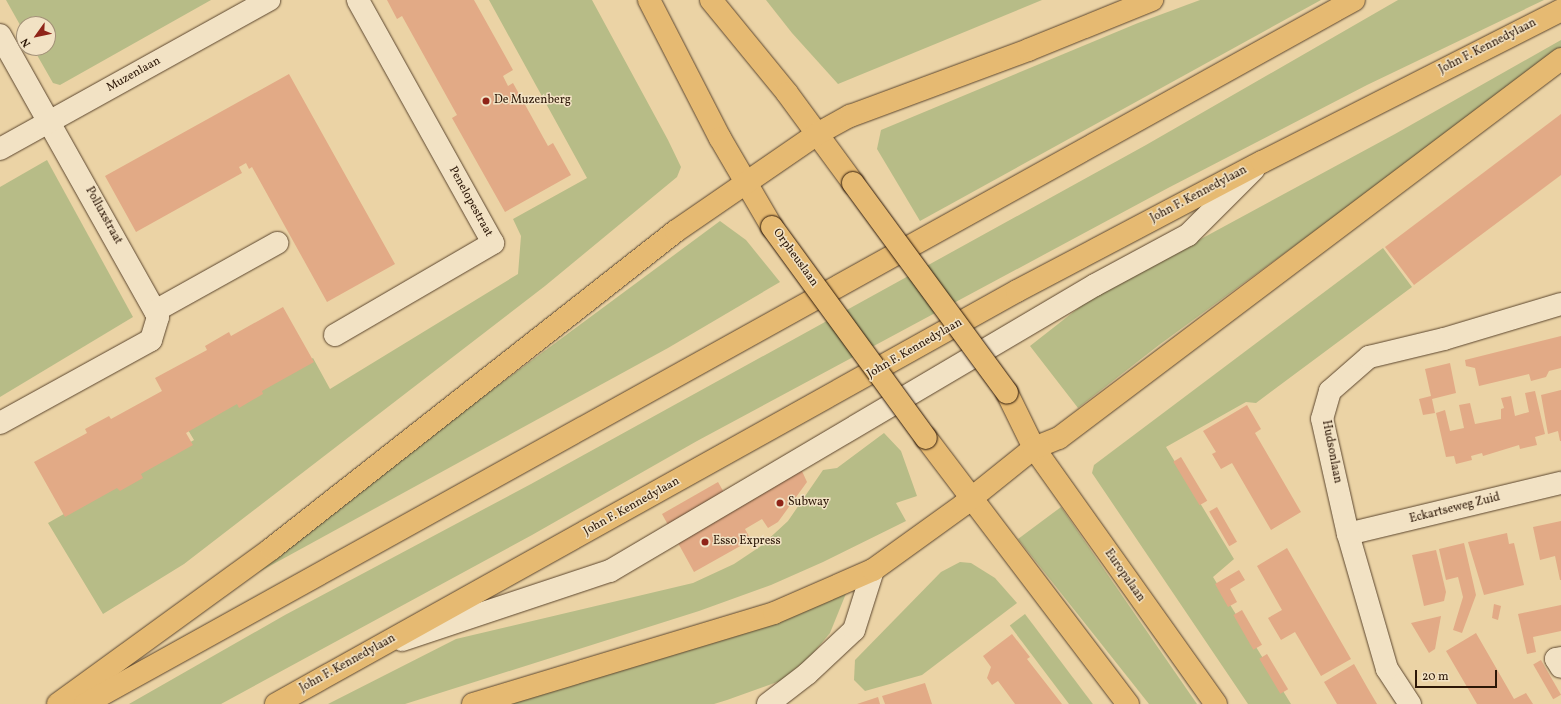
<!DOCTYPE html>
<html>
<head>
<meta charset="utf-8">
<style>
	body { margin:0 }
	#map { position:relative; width:1561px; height:704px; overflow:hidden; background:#ebd3a5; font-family:Vollkorn,serif }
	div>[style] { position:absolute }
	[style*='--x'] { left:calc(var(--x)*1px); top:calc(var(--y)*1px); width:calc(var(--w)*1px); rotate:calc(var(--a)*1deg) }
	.green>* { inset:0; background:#b7bc87; transform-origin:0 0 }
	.building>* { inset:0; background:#e2aa86; transform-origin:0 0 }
	.roads { filter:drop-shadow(0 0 1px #5c462e) drop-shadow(0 0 1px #5c462e) }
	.minor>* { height:22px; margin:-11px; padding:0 11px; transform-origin:11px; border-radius:11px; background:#f2e2c4 }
	.major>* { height:22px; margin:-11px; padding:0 11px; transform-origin:11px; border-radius:11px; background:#e6ba72 }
	.bridges { filter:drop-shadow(0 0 1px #2c1707) drop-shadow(0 0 1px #2c1707) }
	.major-bridge>* { height:22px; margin:-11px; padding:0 11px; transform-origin:11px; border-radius:11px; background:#e6ba72 }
	.dots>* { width:11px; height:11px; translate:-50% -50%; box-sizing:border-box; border:2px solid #f2e2c4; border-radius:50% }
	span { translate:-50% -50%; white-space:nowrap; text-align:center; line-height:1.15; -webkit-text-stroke:3px #f2e2c4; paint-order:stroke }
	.street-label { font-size:12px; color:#2c1707 }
	.poi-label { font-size:12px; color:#2c1707 }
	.left { translate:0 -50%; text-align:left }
	.north { position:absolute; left:16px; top:16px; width:40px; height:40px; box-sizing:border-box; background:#f2e2c4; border:1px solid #a39178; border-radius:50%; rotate:237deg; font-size:11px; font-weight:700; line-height:16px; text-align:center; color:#2c1707 }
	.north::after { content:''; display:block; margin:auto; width:14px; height:18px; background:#8f2418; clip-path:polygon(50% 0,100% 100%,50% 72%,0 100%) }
	.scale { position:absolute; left:1415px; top:670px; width:82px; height:18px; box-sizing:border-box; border:2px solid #2c1707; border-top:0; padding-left:5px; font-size:12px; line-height:14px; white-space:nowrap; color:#2c1707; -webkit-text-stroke:3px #f2e2c4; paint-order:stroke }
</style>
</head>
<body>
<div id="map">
	<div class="green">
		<div style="clip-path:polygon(6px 0,211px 0,60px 85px,53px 83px,33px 48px,48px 48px,48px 24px,24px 24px,24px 32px)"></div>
		<div style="clip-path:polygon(489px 0,592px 0,668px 140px,681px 167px,677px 177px,545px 286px,184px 564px,103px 614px,48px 523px,194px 440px,188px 430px,313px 358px,330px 389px,518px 274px,521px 236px,513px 219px,587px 178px)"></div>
		<div style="clip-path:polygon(766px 0,1042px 0,838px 84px,792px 33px)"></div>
		<div style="clip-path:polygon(1200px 0,1321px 0,920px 221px,877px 149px,881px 130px,1138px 23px)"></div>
		<div style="clip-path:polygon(1398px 0,1544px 0,1367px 85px,1168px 188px,697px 441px,532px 535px,221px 704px,129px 704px,285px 615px,531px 484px,1146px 145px)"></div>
		<div style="clip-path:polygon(1561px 40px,1561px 51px,1159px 345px,1078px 408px,1030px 346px,1090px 299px,1395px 134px)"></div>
		<div style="clip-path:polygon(47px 160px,133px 317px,0 397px,0 187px)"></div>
		<div style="clip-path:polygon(720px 221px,746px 240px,780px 282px,668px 348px,257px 573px,477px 401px)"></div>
		<div style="clip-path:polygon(1383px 248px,1412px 287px,1256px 403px,1246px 402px,1166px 447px,1234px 559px,1213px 577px,1291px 704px,1248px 704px,1092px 473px,1094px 465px)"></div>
		<div style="clip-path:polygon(884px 433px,901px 451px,917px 496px,896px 503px,906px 521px,823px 562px,771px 585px,699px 611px,405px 704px,328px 704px,456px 639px,693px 583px,734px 564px,761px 546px,788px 521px,823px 470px,837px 468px)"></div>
		<div style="clip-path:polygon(1061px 507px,1197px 704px,1149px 704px,1018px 539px)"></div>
		<div style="clip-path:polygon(960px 562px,971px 563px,995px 578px,1017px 603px,922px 675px,865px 691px,854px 680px,855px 660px,941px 572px)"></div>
		<div style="clip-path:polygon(847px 591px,830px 633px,810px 657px,780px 681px,727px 700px,714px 704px,500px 704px)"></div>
		<div style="left:1025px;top:614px;width:113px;height:19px;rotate:53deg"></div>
	</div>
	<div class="building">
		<div style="clip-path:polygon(387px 0,474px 0,513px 70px,503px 76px,508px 86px,513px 83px,548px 146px,553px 143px,571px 175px,505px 212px,452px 118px,457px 115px,402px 16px,397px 19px)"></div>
		<div style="clip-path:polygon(289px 74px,395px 264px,327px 302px,252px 167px,249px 169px,246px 163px,239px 167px,242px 173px,136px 232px,105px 176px)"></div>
		<div style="clip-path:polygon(1561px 114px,1561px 175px,1414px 285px,1385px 247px)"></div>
		<div style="clip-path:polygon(283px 307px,314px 362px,262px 391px,263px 394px,239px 408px,237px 404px,186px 433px,193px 445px,141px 474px,143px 478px,120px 491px,117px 488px,65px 517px,34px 462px,87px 433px,85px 429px,109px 416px,111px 419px,162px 391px,155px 378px,207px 350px,205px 346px,229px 332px,231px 336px)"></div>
		<div style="clip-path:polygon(1561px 336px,1561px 368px,1549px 371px,1546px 377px,1531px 381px,1529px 374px,1479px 386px,1475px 368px,1466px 366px,1465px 360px)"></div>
		<div style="clip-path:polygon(1450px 363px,1456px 393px,1432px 399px,1435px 413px,1423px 415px,1419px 399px,1431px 396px,1425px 369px)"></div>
		<div style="clip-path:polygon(1561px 390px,1561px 441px,1560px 441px,1558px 431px,1548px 434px,1541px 395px)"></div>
		<div style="clip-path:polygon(1535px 391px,1545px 434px,1535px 437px,1537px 445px,1520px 449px,1519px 445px,1483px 456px,1482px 453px,1471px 456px,1472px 460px,1456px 464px,1454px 456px,1446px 457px,1436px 413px,1445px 410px,1450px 431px,1464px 428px,1459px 405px,1470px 403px,1475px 424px,1501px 419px,1501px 409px,1504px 408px,1501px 398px,1511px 396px,1515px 416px,1529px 412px,1525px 393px)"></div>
		<div style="clip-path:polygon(1247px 405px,1261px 429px,1255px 433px,1301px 512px,1271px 530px,1232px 463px,1221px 469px,1212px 454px,1216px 452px,1203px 431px)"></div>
		<div style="left:1181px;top:457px;width:51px;height:9px;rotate:59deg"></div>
		<div style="clip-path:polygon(801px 469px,807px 482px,778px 522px,768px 528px,762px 519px,745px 529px,751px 540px,694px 572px,662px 514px,718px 482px,734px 510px)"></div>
		<div style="left:1217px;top:507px;width:40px;height:9px;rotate:60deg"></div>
		<div style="clip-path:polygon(1561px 521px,1561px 580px,1560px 580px,1555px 556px,1540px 560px,1533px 527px)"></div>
		<div style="clip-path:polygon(1507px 533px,1509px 544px,1514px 543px,1524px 585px,1484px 595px,1468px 542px)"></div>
		<div style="clip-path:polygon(1464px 543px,1476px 595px,1462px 633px,1453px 630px,1463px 597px,1458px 577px,1446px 580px,1439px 549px)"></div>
		<div style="clip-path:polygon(1287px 548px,1351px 659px,1321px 676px,1295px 632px,1281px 640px,1268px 618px,1282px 610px,1257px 566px)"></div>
		<div style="clip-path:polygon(1436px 550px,1446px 592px,1444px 601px,1424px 606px,1412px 555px)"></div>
		<div style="clip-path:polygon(1239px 570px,1245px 580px,1230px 589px,1237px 602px,1228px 607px,1215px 584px)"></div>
		<div style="clip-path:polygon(1494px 604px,1501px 606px,1498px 620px,1492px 618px)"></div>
		<div style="clip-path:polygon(1561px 605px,1561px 631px,1533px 637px,1536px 652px,1527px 654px,1518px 614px)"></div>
		<div style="left:1242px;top:610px;width:40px;height:10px;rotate:60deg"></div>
		<div style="clip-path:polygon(1441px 616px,1435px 649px,1429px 653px,1411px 623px)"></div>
		<div style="clip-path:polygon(1476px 633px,1514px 699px,1526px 693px,1533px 704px,1477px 704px,1446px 651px)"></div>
		<div style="clip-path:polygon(1012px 634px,1030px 657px,1027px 659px,1062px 704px,1015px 704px,998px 681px,992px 685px,987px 678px,991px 667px,983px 656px)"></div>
		<div style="left:1267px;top:654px;width:41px;height:9px;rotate:59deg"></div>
		<div style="left:1541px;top:660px;width:40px;height:9px;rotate:60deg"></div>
		<div style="clip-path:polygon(1354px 664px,1367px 687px,1377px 704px,1337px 704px,1324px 682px)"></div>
		<div style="clip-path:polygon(925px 683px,932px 704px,885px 704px,882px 696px)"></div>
		<div style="clip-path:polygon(878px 697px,880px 704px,857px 704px)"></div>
	</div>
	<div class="roads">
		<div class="minor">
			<div style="--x:0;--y:35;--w:323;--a:60.7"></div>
			<div style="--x:158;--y:317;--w:24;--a:107"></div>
			<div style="--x:151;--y:340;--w:172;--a:151.2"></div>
			<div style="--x:0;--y:149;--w:308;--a:-29"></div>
			<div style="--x:155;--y:311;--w:140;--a:-29.1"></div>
			<div style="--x:335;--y:335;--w:183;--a:-30.2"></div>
			<div style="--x:493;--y:243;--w:278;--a:-119.1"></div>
			<div style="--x:1348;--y:534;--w:219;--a:-13.5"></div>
			<div style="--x:402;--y:640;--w:219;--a:-18.4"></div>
			<div style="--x:610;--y:571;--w:563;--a:-30.53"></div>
			<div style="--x:1095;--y:285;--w:106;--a:-28.3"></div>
			<div style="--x:1188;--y:235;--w:93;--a:-45"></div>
			<div style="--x:1561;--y:658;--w:5;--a:169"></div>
			<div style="--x:1556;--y:659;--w:9;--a:58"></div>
			<div style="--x:768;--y:704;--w:49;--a:-37.6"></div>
			<div style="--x:807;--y:674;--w:64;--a:-43.1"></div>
			<div style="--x:854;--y:630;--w:63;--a:-72.4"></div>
			<div style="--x:1410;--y:704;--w:42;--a:-123.3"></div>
			<div style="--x:1387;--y:669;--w:141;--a:-106.1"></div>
			<div style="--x:1348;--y:534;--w:118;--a:-102.7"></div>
			<div style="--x:1322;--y:419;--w:29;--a:-74"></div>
			<div style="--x:1330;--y:391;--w:52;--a:-41.1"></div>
			<div style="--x:1369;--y:357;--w:77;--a:-13.5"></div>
			<div style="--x:1444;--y:339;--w:122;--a:-16.7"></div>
		</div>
		<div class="major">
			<div style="--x:649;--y:0;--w:155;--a:62.8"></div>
			<div style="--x:720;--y:138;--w:103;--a:59.7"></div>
			<div style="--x:711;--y:0;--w:120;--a:50.7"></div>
			<div style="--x:787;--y:93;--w:112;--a:53.7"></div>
			<div style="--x:1007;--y:393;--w:61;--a:63.9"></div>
			<div style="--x:1034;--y:448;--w:314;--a:54.6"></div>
			<div style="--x:926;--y:438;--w:334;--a:52.8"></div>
			<div style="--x:58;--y:704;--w:263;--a:-36"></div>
			<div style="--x:271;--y:549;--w:515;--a:-38.14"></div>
			<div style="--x:676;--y:231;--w:171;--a:-34.5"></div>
			<div style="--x:817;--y:134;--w:38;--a:-29"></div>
			<div style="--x:850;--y:116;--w:190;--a:-20.3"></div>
			<div style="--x:1028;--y:50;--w:134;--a:-22"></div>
			<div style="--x:85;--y:704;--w:1451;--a:-29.02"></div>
			<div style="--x:276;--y:704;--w:848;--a:-29.13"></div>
			<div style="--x:1017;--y:291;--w:277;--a:-27.8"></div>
			<div style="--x:1262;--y:162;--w:335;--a:-26.9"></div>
			<div style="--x:473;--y:704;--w:314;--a:-16.8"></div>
			<div style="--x:774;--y:613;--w:108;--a:-23.5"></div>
			<div style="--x:873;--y:570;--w:111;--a:-35.8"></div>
			<div style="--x:963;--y:505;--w:91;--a:-38.8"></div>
			<div style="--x:1034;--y:448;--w:27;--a:-22"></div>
			<div style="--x:1059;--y:438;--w:629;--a:-37.05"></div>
		</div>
	</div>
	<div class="bridges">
		<div class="major-bridge">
			<div style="--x:853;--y:183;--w:260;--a:53.7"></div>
			<div style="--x:772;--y:227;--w:261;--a:53.9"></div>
		</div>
	</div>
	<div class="dots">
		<div style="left:486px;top:101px;background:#8f2418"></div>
		<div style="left:780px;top:503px;background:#8f2418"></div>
		<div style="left:705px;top:542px;background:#8f2418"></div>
	</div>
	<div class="street-label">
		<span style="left:1488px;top:47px;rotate:-27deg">John F. Kennedylaan</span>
		<span style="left:134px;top:75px;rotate:-29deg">Muzenlaan</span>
		<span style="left:1199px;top:195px;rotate:-28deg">John F. Kennedylaan</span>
		<span style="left:470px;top:202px;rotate:61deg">Penelopestraat</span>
		<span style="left:103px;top:216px;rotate:61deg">Polluxstraat</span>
		<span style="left:795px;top:258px;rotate:54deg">Orpheuslaan</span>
		<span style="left:915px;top:349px;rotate:-30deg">John F. Kennedylaan</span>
		<span style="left:1331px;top:452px;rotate:79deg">Hudsonlaan</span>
		<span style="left:632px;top:507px;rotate:-29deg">John F. Kennedylaan</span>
		<span style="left:1455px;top:509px;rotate:-14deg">Eckartseweg Zuid</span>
		<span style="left:1124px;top:576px;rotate:55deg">Europalaan</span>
		<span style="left:348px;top:664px;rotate:-29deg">John F. Kennedylaan</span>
	</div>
	<div class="poi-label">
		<span class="left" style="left:494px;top:101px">De Muzenberg</span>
		<span class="left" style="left:788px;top:503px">Subway</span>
		<span class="left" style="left:713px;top:542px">Esso Express</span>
	</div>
	<div class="north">N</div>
	<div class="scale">20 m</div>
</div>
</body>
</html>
